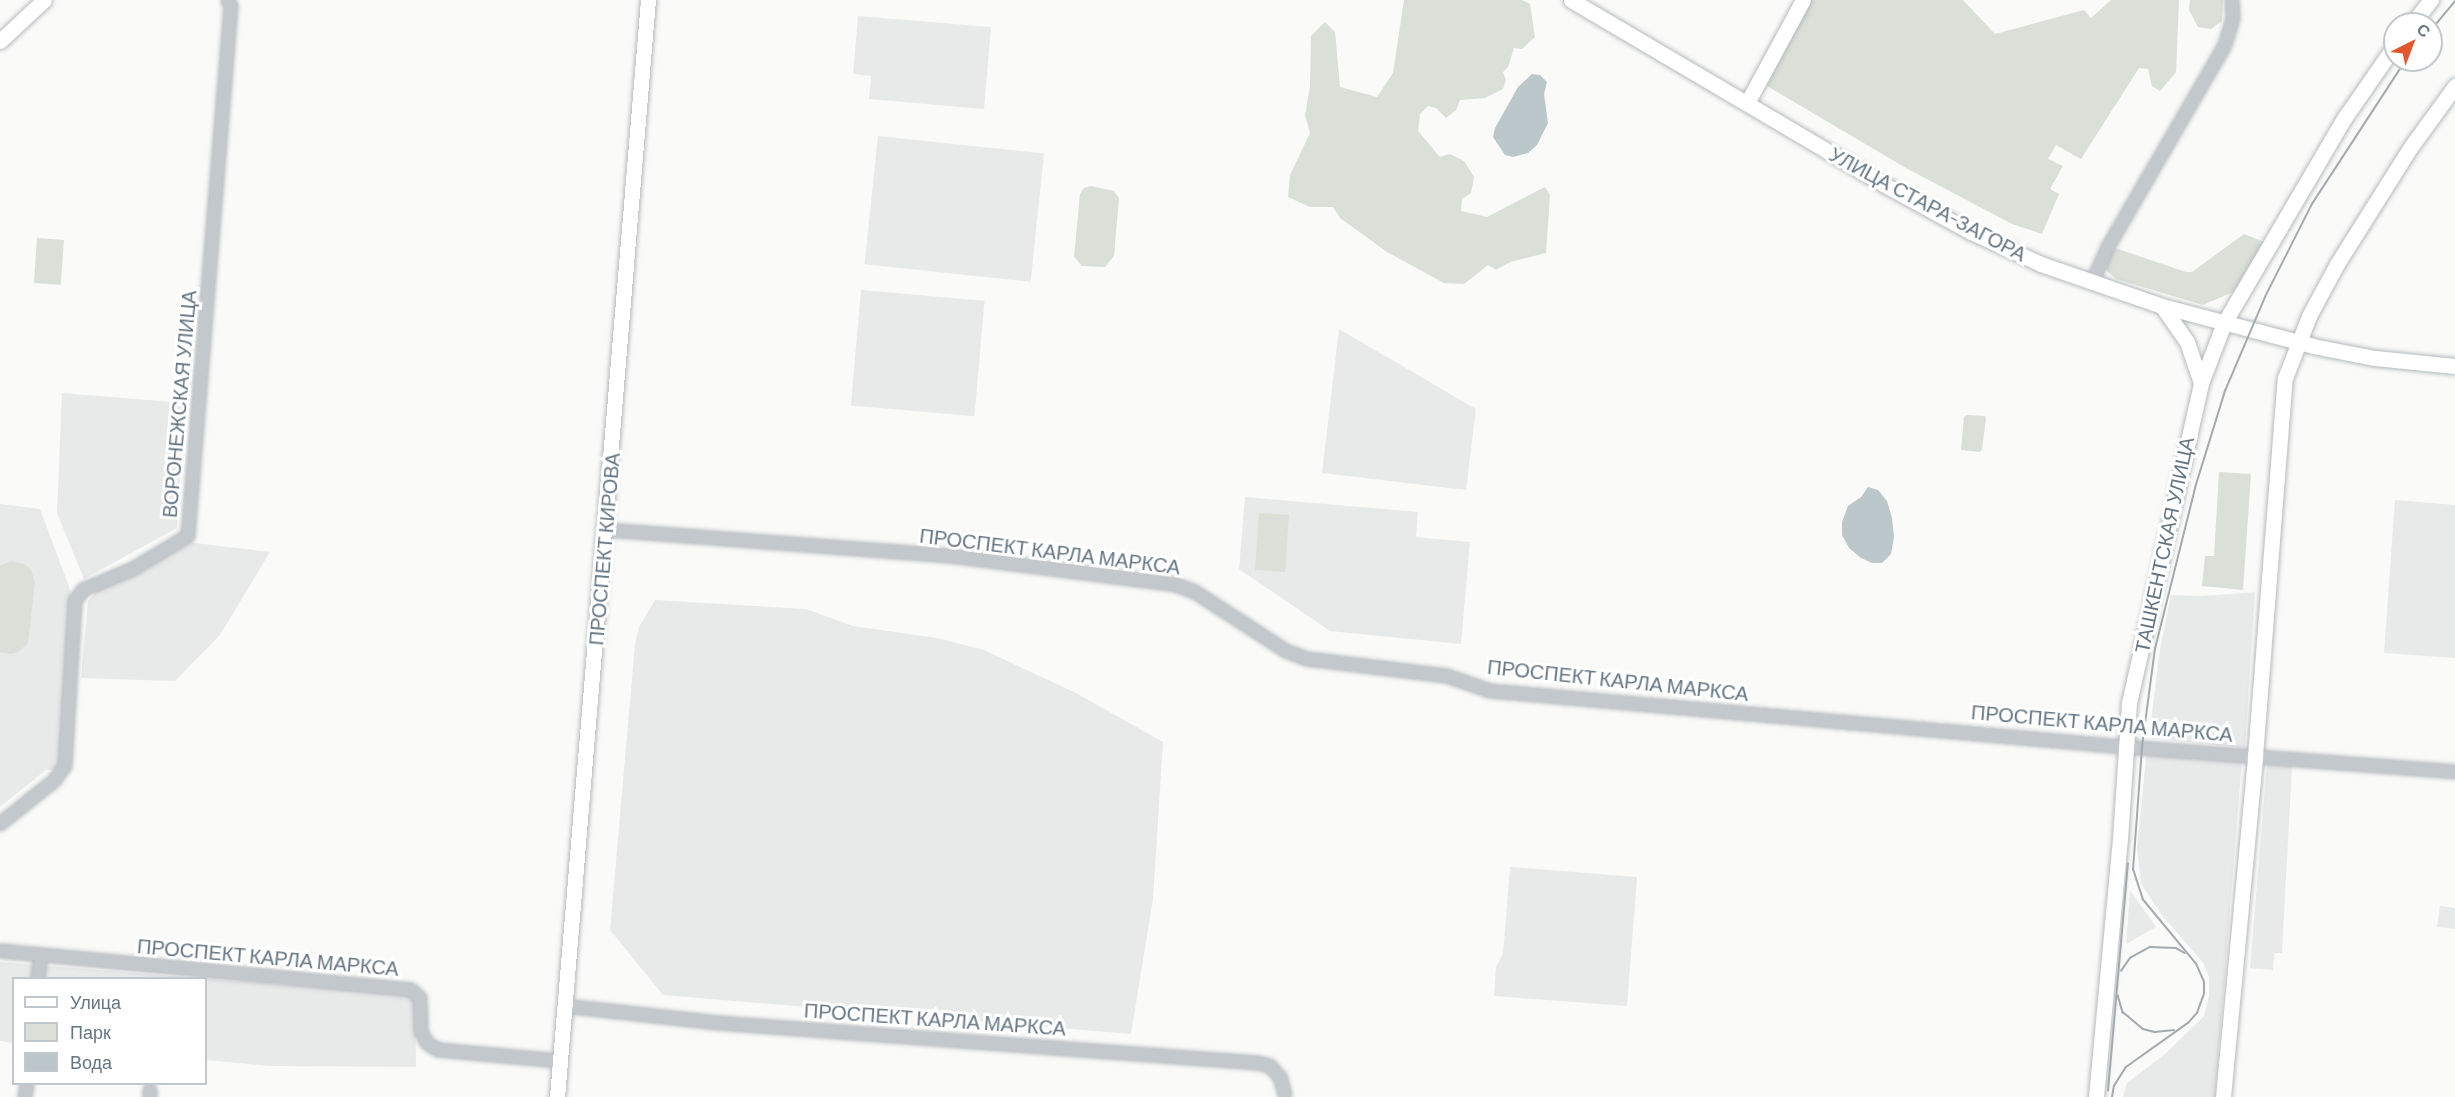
<!DOCTYPE html>
<html>
<head>
<meta charset="utf-8">
<style>
	body { margin:0 }
	#map { position:relative; width:2455px; height:1097px; overflow:hidden; background:#fafaf8; font-family:Barlow,sans-serif }
	div>[style] { position:absolute }
	[style*='--x'] { left:calc(var(--x)*1px); top:calc(var(--y)*1px); width:calc(var(--w)*1px); rotate:calc(var(--a)*1deg) }
	.built>* { inset:0; background:#e8e9e9; transform-origin:0 0 }
	.green>* { inset:0; background:#dadfd7; transform-origin:0 0 }
	.water>* { inset:0; background:#bbc7cb }
	.roads { filter:drop-shadow(0 0 2px #b5babe) drop-shadow(0 0 2px #b5babe) }
	.minor>* { height:12px; margin:-6px; padding:0 6px; transform-origin:6px; border-radius:6px; background:#c3c8cc }
	.major>* { height:15px; margin:-7.5px; padding:0 7.5px; transform-origin:7.5px; border-radius:7.5px; background:#fff }
	.tram>* { height:1.5px; margin:-0.75px; padding:0 0.75px; transform-origin:0.75px; border-radius:0.75px; background:#a2aab0 }
	span { translate:-50% -50%; white-space:nowrap; text-align:center; line-height:1.15; -webkit-text-stroke:6px #fff; paint-order:stroke }
	.street-label { font-size:20px; color:#657683 }
	.legend { position:absolute; left:12px; top:977px; width:195px; height:108px; box-sizing:border-box; background:#fff; border:2px solid #c1c8cd; margin:0; padding:8px 10px; list-style:none; font-size:18px; color:#657683 }
	.legend li { display:flex; align-items:center; gap:12px; height:30px }
	.legend b { width:30px; border:2px solid #c1c8cd }
	.north { position:absolute; left:2383px; top:12px; width:60px; height:60px; box-sizing:border-box; background:#fff; border:2px solid #c1c8cd; border-radius:50%; rotate:42deg; font-size:16px; font-weight:700; line-height:24px; text-align:center; color:#657683 }
	.north::after { content:''; display:block; margin:auto; width:21px; height:27px; background:#e4572e; clip-path:polygon(50% 0,100% 100%,50% 72%,0 100%) }
</style>
</head>
<body>
<div id="map">
	<div class="built">
		<div style="clip-path:polygon(858px 16px,991px 27px,984px 109px,869px 99px,871px 76px,853px 74px)"></div>
		<div style="left:878px;top:136px;width:167px;height:129px;rotate:6deg"></div>
		<div style="left:861px;top:290px;width:124px;height:116px;rotate:5deg"></div>
		<div style="clip-path:polygon(1339px 329px,1476px 409px,1466px 490px,1322px 473px)"></div>
		<div style="clip-path:polygon(62px 393px,184px 403px,177px 528px,84px 579px,57px 513px)"></div>
		<div style="clip-path:polygon(1245px 497px,1418px 512px,1416px 537px,1470px 542px,1461px 644px,1330px 631px,1239px 569px)"></div>
		<div style="clip-path:polygon(2395px 500px,2455px 505px,2455px 658px,2384px 653px)"></div>
		<div style="clip-path:polygon(0 504px,40px 509px,71px 592px,59px 770px,46px 770px,0 807px)"></div>
		<div style="clip-path:polygon(187px 542px,270px 552px,220px 635px,175px 681px,81px 678px,88px 601px,102px 586px)"></div>
		<div style="clip-path:polygon(2255px 592px,2245px 748px,2149px 738px,2160px 649px,2171px 595px,2202px 596px)"></div>
		<div style="clip-path:polygon(655px 600px,806px 609px,853px 626px,937px 638px,984px 650px,1076px 693px,1163px 742px,1153px 899px,1131px 1034px,663px 995px,610px 930px,635px 644px,639px 627px)"></div>
		<div style="clip-path:polygon(2147px 749px,2242px 759px,2215px 1097px,2123px 1097px,2127px 1083px,2165px 1054px,2204px 1016px,2209px 996px,2209px 977px,2204px 964px,2162px 915px,2141px 884px,2137px 848px)"></div>
		<div style="clip-path:polygon(2267px 764px,2292px 766px,2282px 953px,2274px 953px,2273px 970px,2250px 968px)"></div>
		<div style="clip-path:polygon(1510px 867px,1637px 877px,1627px 1006px,1494px 996px,1496px 967px,1503px 954px)"></div>
		<div style="clip-path:polygon(2130px 890px,2156px 927px,2126px 944px)"></div>
		<div style="clip-path:polygon(2440px 906px,2455px 908px,2455px 929px,2437px 927px)"></div>
		<div style="clip-path:polygon(0 962px,409px 995px,415px 1001px,416px 1067px,270px 1066px,206px 1060px,206px 978px,14px 978px,13px 1043px,0 1041px)"></div>
	</div>
	<div class="green">
		<div style="clip-path:polygon(1404px 0,1522px 0,1530px 4px,1535px 37px,1522px 49px,1514px 48px,1508px 67px,1503px 72px,1506px 80px,1503px 89px,1485px 98px,1460px 100px,1456px 110px,1446px 118px,1436px 108px,1428px 106px,1420px 114px,1418px 131px,1440px 157px,1450px 154px,1464px 161px,1474px 177px,1471px 193px,1462px 199px,1461px 211px,1487px 217px,1545px 187px,1550px 195px,1546px 253px,1510px 262px,1496px 270px,1488px 265px,1464px 284px,1444px 283px,1387px 252px,1340px 218px,1333px 207px,1310px 207px,1288px 197px,1290px 175px,1310px 133px,1305px 115px,1310px 87px,1311px 36px,1325px 22px,1335px 32px,1340px 87px,1377px 97px,1393px 73px)"></div>
		<div style="clip-path:polygon(1811px 0,1963px 0,1995px 34px,2084px 10px,2091px 18px,2111px 0,2179px 0,2176px 72px,2160px 91px,2152px 86px,2148px 69px,2139px 68px,2081px 159px,2056px 145px,2048px 159px,2063px 166px,2050px 189px,2059px 194px,2042px 234px,2012px 224px,1906px 168px,1767px 86px)"></div>
		<div style="clip-path:polygon(2190px 0,2223px 0,2222px 21px,2211px 29px,2198px 27px,2189px 10px)"></div>
		<div style="clip-path:polygon(1091px 186px,1114px 191px,1119px 198px,1114px 256px,1105px 267px,1082px 266px,1074px 257px,1080px 194px,1084px 188px)"></div>
		<div style="clip-path:polygon(2244px 234px,2264px 242px,2244px 281px,2233px 292px,2203px 305px,2116px 279px,2106px 270px,2109px 255px,2115px 248px,2186px 272px,2192px 272px)"></div>
		<div style="left:37px;top:238px;width:27px;height:45px;rotate:4deg"></div>
		<div style="clip-path:polygon(1967px 415px,1985px 416px,1986px 419px,1982px 449px,1980px 452px,1961px 450px,1964px 417px)"></div>
		<div style="clip-path:polygon(2219px 472px,2251px 474px,2243px 590px,2202px 586px,2205px 556px,2214px 556px)"></div>
		<div style="left:1259px;top:513px;width:30px;height:57px;rotate:4deg"></div>
		<div style="clip-path:polygon(11px 561px,26px 565px,31px 570px,35px 582px,28px 643px,18px 652px,11px 654px,0 652px,0 566px)"></div>
	</div>
	<div class="water">
		<div style="clip-path:polygon(1532px 74px,1540px 75px,1547px 82px,1544px 94px,1548px 123px,1537px 145px,1528px 153px,1513px 157px,1505px 155px,1493px 137px,1495px 128px,1518px 87px)"></div>
		<div style="clip-path:polygon(1868px 487px,1878px 490px,1887px 501px,1892px 518px,1894px 537px,1891px 554px,1882px 563px,1872px 563px,1861px 558px,1849px 548px,1842px 535px,1842px 522px,1848px 506px,1861px 497px)"></div>
	</div>
	<div class="roads">
		<div class="minor">
			<div style="--x:2092;--y:283;--w:39;--a:-66"></div>
			<div style="--x:2108;--y:247;--w:233;--a:-59.9"></div>
			<div style="--x:2225;--y:45;--w:27;--a:-73"></div>
			<div style="--x:2233;--y:19;--w:19;--a:-93"></div>
			<div style="--x:606;--y:530;--w:346;--a:4.3"></div>
			<div style="--x:951;--y:556;--w:227;--a:7.3"></div>
			<div style="--x:1176;--y:585;--w:20;--a:20"></div>
			<div style="--x:1195;--y:592;--w:108;--a:33"></div>
			<div style="--x:1286;--y:651;--w:22;--a:21"></div>
			<div style="--x:1307;--y:659;--w:141;--a:6.9"></div>
			<div style="--x:1447;--y:676;--w:46;--a:19.2"></div>
			<div style="--x:1490;--y:691;--w:624;--a:5.05"></div>
			<div style="--x:2112;--y:746;--w:344;--a:4.3"></div>
			<div style="--x:0;--y:824;--w:69;--a:-38.5"></div>
			<div style="--x:54;--y:781;--w:19;--a:-54"></div>
			<div style="--x:65;--y:766;--w:165;--a:-86.5"></div>
			<div style="--x:75;--y:601;--w:14;--a:-54"></div>
			<div style="--x:83;--y:590;--w:54;--a:-22.8"></div>
			<div style="--x:133;--y:569;--w:64;--a:-31"></div>
			<div style="--x:188;--y:536;--w:532;--a:-85.36"></div>
			<div style="--x:231;--y:6;--w:7;--a:-117"></div>
			<div style="--x:0;--y:951;--w:413;--a:5.4"></div>
			<div style="--x:411;--y:990;--w:12;--a:42"></div>
			<div style="--x:420;--y:998;--w:34;--a:88"></div>
			<div style="--x:421;--y:1032;--w:13;--a:61"></div>
			<div style="--x:427;--y:1043;--w:13;--a:32"></div>
			<div style="--x:438;--y:1050;--w:122;--a:5.2"></div>
			<div style="--x:38;--y:978;--w:23;--a:-83"></div>
			<div style="--x:564;--y:1006;--w:155;--a:6.3"></div>
			<div style="--x:718;--y:1023;--w:541;--a:4.24"></div>
			<div style="--x:1258;--y:1063;--w:12;--a:14"></div>
			<div style="--x:1270;--y:1066;--w:15;--a:48"></div>
			<div style="--x:1280;--y:1077;--w:18;--a:74"></div>
			<div style="--x:25;--y:1097;--w:13;--a:-81"></div>
			<div style="--x:150;--y:1097;--w:7;--a:-90"></div>
		</div>
		<div class="major">
			<div style="--x:1571;--y:0;--w:362;--a:30.5"></div>
			<div style="--x:1883;--y:184;--w:100;--a:28.6"></div>
			<div style="--x:1971;--y:232;--w:77;--a:24.6"></div>
			<div style="--x:2041;--y:264;--w:128;--a:19.1"></div>
			<div style="--x:2162;--y:306;--w:156;--a:14.8"></div>
			<div style="--x:2313;--y:346;--w:63;--a:11"></div>
			<div style="--x:2375;--y:358;--w:80;--a:5.7"></div>
			<div style="--x:2412;--y:24;--w:31;--a:-52"></div>
			<div style="--x:0;--y:41;--w:60;--a:-43"></div>
			<div style="--x:1747;--y:103;--w:117;--a:-61.5"></div>
			<div style="--x:2162;--y:306;--w:44;--a:55.2"></div>
			<div style="--x:2187;--y:342;--w:43;--a:71.1"></div>
			<div style="--x:557;--y:1097;--w:1101;--a:-85.26"></div>
			<div style="--x:2096;--y:1097;--w:259;--a:-84.7"></div>
			<div style="--x:2120;--y:839;--w:136;--a:-86.2"></div>
			<div style="--x:2129;--y:703;--w:328;--a:-77.3"></div>
			<div style="--x:2201;--y:383;--w:64;--a:-69"></div>
			<div style="--x:2224;--y:323;--w:239;--a:-59.6"></div>
			<div style="--x:2345;--y:117;--w:88;--a:-55.2"></div>
			<div style="--x:2223;--y:1097;--w:342;--a:-84.6"></div>
			<div style="--x:2255;--y:756;--w:379;--a:-85.5"></div>
			<div style="--x:2285;--y:378;--w:66;--a:-68.8"></div>
			<div style="--x:2309;--y:316;--w:59;--a:-61.7"></div>
			<div style="--x:2337;--y:264;--w:137;--a:-57.8"></div>
			<div style="--x:2410;--y:148;--w:77;--a:-54"></div>
		</div>
	</div>
	<div class="tram">
		<div style="--x:2431;--y:30;--w:38;--a:-50"></div>
		<div style="--x:2121;--y:971;--w:16;--a:-55"></div>
		<div style="--x:2130;--y:958;--w:23;--a:-29"></div>
		<div style="--x:2150;--y:947;--w:26;--a:2"></div>
		<div style="--x:2176;--y:948;--w:10;--a:29"></div>
		<div style="--x:2118;--y:995;--w:18;--a:74"></div>
		<div style="--x:2123;--y:1012;--w:26;--a:40"></div>
		<div style="--x:2143;--y:1029;--w:12;--a:14"></div>
		<div style="--x:2155;--y:1032;--w:19;--a:-6"></div>
		<div style="--x:2108;--y:1091;--w:228;--a:-85"></div>
		<div style="--x:2112;--y:1097;--w:11;--a:-80"></div>
		<div style="--x:2114;--y:1086;--w:22;--a:-58"></div>
		<div style="--x:2126;--y:1067;--w:76;--a:-35.4"></div>
		<div style="--x:2188;--y:1023;--w:13;--a:-48"></div>
		<div style="--x:2197;--y:1013;--w:20;--a:-70"></div>
		<div style="--x:2204;--y:994;--w:12;--a:-90"></div>
		<div style="--x:2204;--y:982;--w:20;--a:-114"></div>
		<div style="--x:2196;--y:964;--w:83;--a:-129.6"></div>
		<div style="--x:2143;--y:900;--w:32;--a:-108"></div>
		<div style="--x:2133;--y:870;--w:124;--a:-85.8"></div>
		<div style="--x:2142;--y:746;--w:98;--a:-82.4"></div>
		<div style="--x:2155;--y:649;--w:166;--a:-76"></div>
		<div style="--x:2195;--y:488;--w:102;--a:-72.8"></div>
		<div style="--x:2225;--y:391;--w:102;--a:-66.9"></div>
		<div style="--x:2265;--y:297;--w:104;--a:-63.2"></div>
		<div style="--x:2312;--y:204;--w:172;--a:-56.9"></div>
	</div>
	<div class="street-label">
		<span style="left:1928px;top:204px;rotate:28deg">УЛИЦА СТАРА-ЗАГОРА</span>
		<span style="left:179px;top:404px;rotate:-85deg">ВОРОНЕЖСКАЯ УЛИЦА</span>
		<span style="left:2164px;top:545px;rotate:-78deg">ТАШКЕНТСКАЯ УЛИЦА</span>
		<span style="left:604px;top:549px;rotate:-85deg">ПРОСПЕКТ КИРОВА</span>
		<span style="left:1050px;top:551px;rotate:7deg">ПРОСПЕКТ КАРЛА МАРКСА</span>
		<span style="left:1618px;top:680px;rotate:6deg">ПРОСПЕКТ КАРЛА МАРКСА</span>
		<span style="left:2102px;top:723px;rotate:5deg">ПРОСПЕКТ КАРЛА МАРКСА</span>
		<span style="left:268px;top:957px;rotate:5deg">ПРОСПЕКТ КАРЛА МАРКСА</span>
		<span style="left:935px;top:1019px;rotate:4deg">ПРОСПЕКТ КАРЛА МАРКСА</span>
	</div>
	<ul class="legend">
	<li><b style="height:8px;background:#fff"></b>Улица</li>
	<li><b style="height:16px;background:#dadfd7"></b>Парк</li>
	<li><b style="height:16px;background:#bbc7cb"></b>Вода</li>
	</ul>
	<div class="north">С</div>
</div>
</body>
</html>
